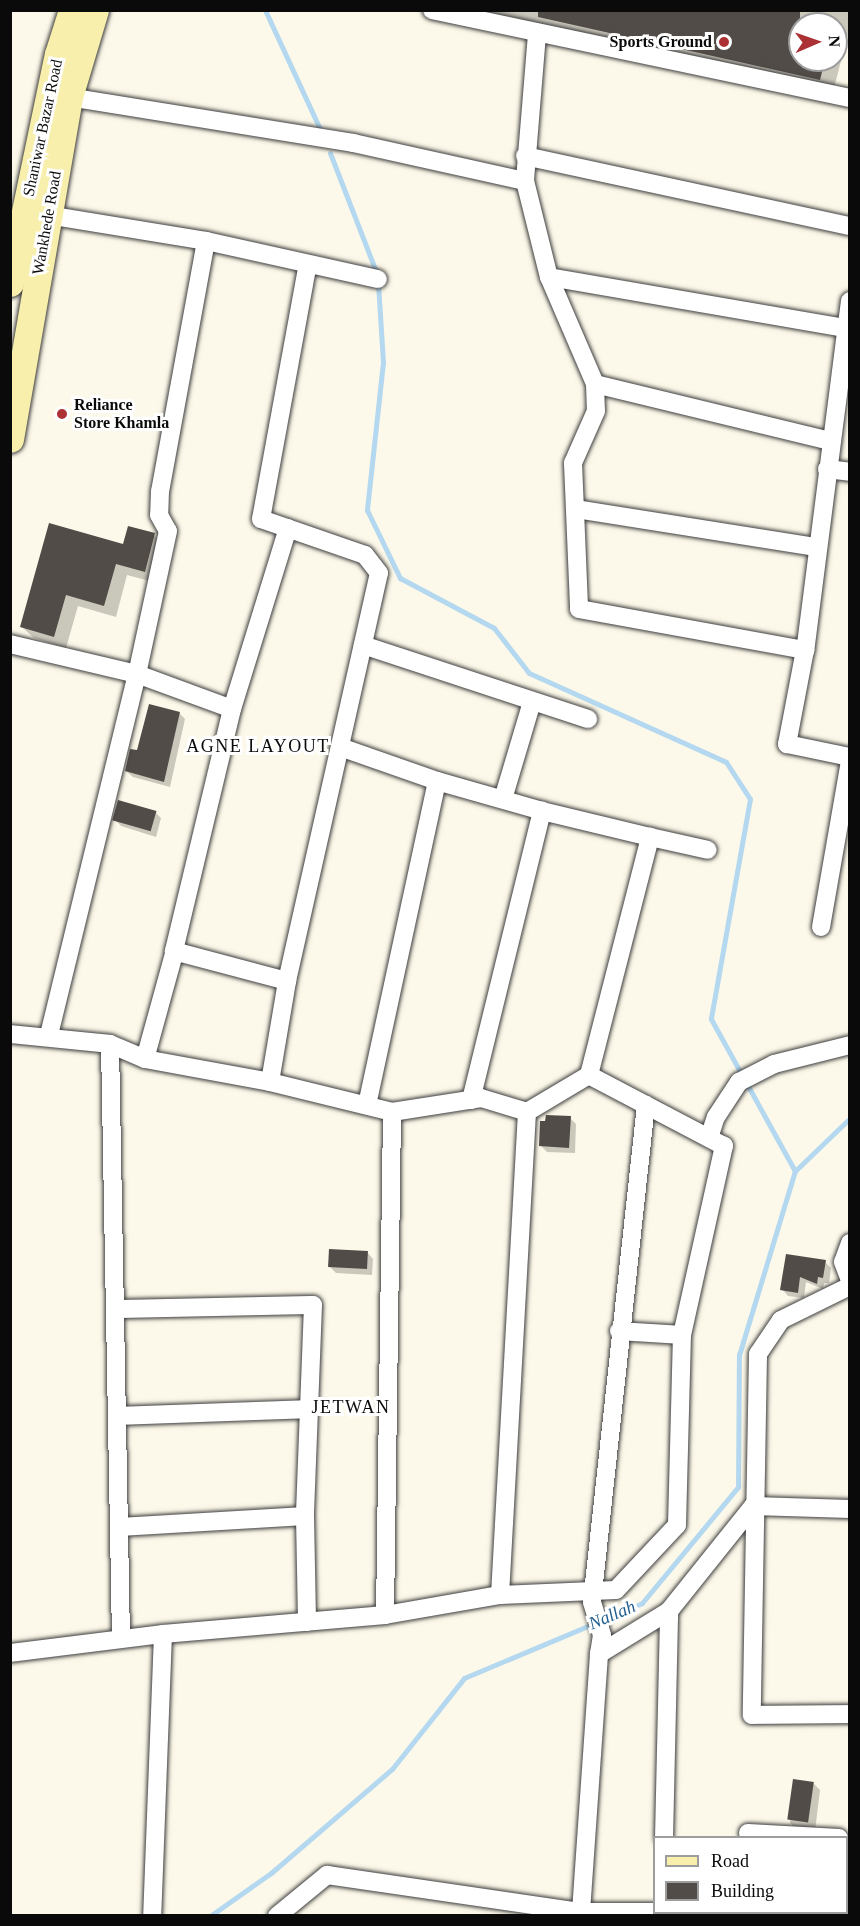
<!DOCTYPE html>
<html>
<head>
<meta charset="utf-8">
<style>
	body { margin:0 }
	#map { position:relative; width:860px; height:1926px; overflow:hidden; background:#fdf9ea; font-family:Georgia,serif }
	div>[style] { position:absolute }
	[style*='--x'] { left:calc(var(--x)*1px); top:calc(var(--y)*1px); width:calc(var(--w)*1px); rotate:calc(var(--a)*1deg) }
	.shadow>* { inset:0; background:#0003 }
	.stream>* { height:5px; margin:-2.5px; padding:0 2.5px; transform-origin:2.5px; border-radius:2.5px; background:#b4d8ef }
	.building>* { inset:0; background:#524c48; transform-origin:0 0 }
	.roads { filter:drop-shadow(0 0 2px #3d3d3d) drop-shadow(0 0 2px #3d3d3d) }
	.street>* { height:18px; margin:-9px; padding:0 9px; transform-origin:9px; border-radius:9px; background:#fff }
	.secondary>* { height:27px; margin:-13.5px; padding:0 13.5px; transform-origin:13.5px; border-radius:13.5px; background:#f7efab }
	.dots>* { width:16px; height:16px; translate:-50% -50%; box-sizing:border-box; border:3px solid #fff; border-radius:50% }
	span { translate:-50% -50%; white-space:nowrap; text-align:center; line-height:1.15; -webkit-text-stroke:6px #fff; paint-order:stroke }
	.poi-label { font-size:16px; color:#0a0a0a; font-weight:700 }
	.right { translate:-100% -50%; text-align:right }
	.left { translate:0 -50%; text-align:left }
	.street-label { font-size:16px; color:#0a0a0a }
	.neighbourhood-label { font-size:18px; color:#0a0a0a; letter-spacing:1.5px }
	.water-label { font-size:18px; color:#215d8f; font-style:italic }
	.frame { position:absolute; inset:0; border:12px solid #0a0a0a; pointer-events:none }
	.legend { position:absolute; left:653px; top:1836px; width:195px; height:78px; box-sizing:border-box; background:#fff; border:2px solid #9d9d9d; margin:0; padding:8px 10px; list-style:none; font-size:18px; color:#0a0a0a }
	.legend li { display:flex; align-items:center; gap:12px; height:30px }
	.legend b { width:30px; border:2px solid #9d9d9d }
	.north { position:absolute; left:788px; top:12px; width:60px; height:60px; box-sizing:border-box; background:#fff; border:2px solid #9d9d9d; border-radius:50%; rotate:88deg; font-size:16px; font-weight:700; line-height:24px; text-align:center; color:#0a0a0a }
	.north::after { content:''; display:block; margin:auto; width:21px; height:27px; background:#ac3135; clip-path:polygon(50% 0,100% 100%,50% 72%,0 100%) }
</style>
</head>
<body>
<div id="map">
	<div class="shadow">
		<div style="clip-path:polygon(evenodd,473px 10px,850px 10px,850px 26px,833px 92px,473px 10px,800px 24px,836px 24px,836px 60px,800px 60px,800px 24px)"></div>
		<div style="clip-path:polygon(154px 535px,166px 547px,157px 583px,127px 575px,116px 617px,78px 606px,66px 648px,34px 638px,22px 627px,124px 546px)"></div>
		<div style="clip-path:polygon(179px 713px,185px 719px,170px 787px,133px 777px,126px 771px,138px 752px)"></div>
		<div style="clip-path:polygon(155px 812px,161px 818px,156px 837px,121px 826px,115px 820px)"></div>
		<div style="clip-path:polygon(570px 1118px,576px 1124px,575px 1153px,547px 1152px,541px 1146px)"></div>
		<div style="clip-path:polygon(367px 1252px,373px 1259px,372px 1275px,336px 1273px,330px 1267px)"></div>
		<div style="clip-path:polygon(788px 1255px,825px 1262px,831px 1268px,829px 1283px,824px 1283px,823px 1289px,806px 1282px,804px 1298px,788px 1296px,782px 1289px)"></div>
		<div style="clip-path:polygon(794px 1781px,813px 1783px,820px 1790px,815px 1831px,797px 1830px,790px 1823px)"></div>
		<div style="clip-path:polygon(846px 1891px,850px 1916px,834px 1916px,846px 1912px)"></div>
	</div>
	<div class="stream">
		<div style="--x:265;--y:10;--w:129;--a:65.2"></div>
		<div style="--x:330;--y:153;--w:130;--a:68.8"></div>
		<div style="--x:378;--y:283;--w:79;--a:86.4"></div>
		<div style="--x:383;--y:362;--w:149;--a:96.2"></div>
		<div style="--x:367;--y:510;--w:76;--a:64.1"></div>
		<div style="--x:400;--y:578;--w:106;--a:28"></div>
		<div style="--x:494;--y:628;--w:57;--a:52.1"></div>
		<div style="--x:529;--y:673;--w:216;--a:24.3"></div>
		<div style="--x:726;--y:762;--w:44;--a:57"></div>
		<div style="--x:750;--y:799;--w:223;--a:100.1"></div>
		<div style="--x:711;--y:1019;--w:174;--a:61.1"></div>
		<div style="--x:210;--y:1916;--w:75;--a:-35.2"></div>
		<div style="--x:271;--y:1873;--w:160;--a:-40.7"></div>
		<div style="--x:392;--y:1769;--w:116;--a:-51.6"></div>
		<div style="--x:464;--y:1678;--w:193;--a:-22.8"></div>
		<div style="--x:642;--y:1603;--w:151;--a:-50.4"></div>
		<div style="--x:738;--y:1487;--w:132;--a:-89.6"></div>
		<div style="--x:739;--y:1355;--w:192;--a:-73.1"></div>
		<div style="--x:795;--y:1171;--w:76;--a:-43.9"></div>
	</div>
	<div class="building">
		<div style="clip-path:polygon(538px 10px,800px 10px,800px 60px,825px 60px,820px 80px,538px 17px)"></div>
		<div style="clip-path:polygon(49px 523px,123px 544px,128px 526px,155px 533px,145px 572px,116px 564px,104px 606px,66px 595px,54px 637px,20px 627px)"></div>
		<div style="clip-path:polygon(149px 704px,180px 712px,164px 782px,125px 771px,130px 749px,137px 750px)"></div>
		<div style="left:118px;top:800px;width:40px;height:21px;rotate:16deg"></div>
		<div style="clip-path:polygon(546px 1115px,571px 1116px,569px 1148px,539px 1146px,540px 1121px,545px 1121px)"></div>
		<div style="left:329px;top:1249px;width:39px;height:18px;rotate:3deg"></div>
		<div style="clip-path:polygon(786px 1254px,826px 1260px,823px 1278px,818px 1277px,817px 1284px,800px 1277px,798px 1293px,780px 1290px)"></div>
		<div style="left:793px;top:1779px;width:21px;height:41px;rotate:8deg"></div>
	</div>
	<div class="roads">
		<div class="street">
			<div style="--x:432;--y:10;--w:427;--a:11.9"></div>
			<div style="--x:537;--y:34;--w:147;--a:94.7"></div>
			<div style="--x:525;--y:181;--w:99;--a:76"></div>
			<div style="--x:549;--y:277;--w:116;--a:66.7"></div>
			<div style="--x:595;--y:384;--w:242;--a:13.6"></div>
			<div style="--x:69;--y:97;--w:288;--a:9.2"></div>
			<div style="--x:353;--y:143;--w:176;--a:12.5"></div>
			<div style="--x:525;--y:156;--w:332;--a:12.2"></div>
			<div style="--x:48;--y:215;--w:160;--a:9.3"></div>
			<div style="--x:206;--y:241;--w:254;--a:100.4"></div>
			<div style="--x:160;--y:491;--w:24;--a:92"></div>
			<div style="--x:159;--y:515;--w:18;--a:61"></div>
			<div style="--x:168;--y:531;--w:146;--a:102.2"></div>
			<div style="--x:137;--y:674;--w:101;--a:20.2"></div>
			<div style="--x:206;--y:241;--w:176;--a:12.5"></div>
			<div style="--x:549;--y:277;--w:298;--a:9.8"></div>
			<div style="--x:850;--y:301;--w:352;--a:97.3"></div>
			<div style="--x:805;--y:650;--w:96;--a:100.8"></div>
			<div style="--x:787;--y:744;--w:64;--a:11.7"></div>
			<div style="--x:595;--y:384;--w:27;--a:88"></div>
			<div style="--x:596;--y:411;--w:57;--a:113.9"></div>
			<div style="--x:573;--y:463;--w:146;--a:87.6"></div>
			<div style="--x:579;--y:609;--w:230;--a:10.3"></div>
			<div style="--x:827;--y:469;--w:23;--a:7"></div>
			<div style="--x:576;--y:509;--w:244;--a:9"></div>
			<div style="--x:288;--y:528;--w:189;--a:107.2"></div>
			<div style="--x:232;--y:709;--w:249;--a:103.5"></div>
			<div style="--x:174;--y:951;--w:117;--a:14.9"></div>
			<div style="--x:287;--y:981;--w:418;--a:-77.3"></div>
			<div style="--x:379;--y:573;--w:23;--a:-128"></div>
			<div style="--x:365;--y:555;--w:110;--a:-160.9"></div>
			<div style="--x:261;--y:519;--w:259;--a:-79.6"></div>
			<div style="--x:10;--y:644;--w:130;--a:13.3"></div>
			<div style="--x:137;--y:674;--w:372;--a:103.7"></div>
			<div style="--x:363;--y:645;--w:237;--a:18.2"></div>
			<div style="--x:340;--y:747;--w:103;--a:19.3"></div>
			<div style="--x:503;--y:799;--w:101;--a:-73.4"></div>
			<div style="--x:821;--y:927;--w:169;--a:-80.1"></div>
			<div style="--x:10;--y:1034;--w:100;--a:5.7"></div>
			<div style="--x:110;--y:1044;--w:593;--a:88.94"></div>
			<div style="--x:110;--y:1044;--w:38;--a:23"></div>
			<div style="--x:145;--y:1059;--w:113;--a:-74.6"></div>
			<div style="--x:145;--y:1059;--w:127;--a:10.4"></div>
			<div style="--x:270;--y:1082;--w:126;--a:13.8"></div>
			<div style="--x:392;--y:1112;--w:90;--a:-8.9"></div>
			<div style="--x:481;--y:1098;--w:48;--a:16.9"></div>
			<div style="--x:527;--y:1112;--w:72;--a:-30.8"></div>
			<div style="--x:589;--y:1075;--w:246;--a:-75.6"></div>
			<div style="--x:650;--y:837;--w:59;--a:12.6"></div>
			<div style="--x:270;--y:1082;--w:102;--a:-80.4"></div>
			<div style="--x:471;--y:1100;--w:298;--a:-76.2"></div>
			<div style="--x:542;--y:811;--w:111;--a:13.5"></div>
			<div style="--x:367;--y:1105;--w:331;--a:-77.8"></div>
			<div style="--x:437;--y:781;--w:109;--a:15.9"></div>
			<div style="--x:709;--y:1138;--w:22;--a:-72"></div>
			<div style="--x:716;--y:1117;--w:42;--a:-56.7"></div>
			<div style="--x:739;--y:1082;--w:39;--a:-27"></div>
			<div style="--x:774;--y:1064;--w:78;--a:-14"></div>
			<div style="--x:850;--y:1243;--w:20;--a:110"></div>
			<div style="--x:843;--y:1262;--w:19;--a:69"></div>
			<div style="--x:850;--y:1286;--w:77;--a:153.8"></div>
			<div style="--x:781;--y:1320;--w:41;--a:124.1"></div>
			<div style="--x:758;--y:1354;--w:361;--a:91"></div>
			<div style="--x:752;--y:1715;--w:98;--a:-0.6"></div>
			<div style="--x:117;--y:1309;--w:196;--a:-1.2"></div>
			<div style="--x:313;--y:1305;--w:211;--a:92.2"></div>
			<div style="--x:305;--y:1516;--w:106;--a:88.9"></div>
			<div style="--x:619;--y:1331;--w:63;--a:3.6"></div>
			<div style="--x:118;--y:1416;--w:192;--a:-2.1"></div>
			<div style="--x:120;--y:1527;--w:185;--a:-3.4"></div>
			<div style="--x:500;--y:1595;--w:484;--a:-86.8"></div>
			<div style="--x:385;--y:1615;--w:503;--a:-89.2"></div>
			<div style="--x:163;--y:1634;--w:223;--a:-4.9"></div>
			<div style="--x:385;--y:1615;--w:117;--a:-9.9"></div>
			<div style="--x:500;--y:1595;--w:116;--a:-2.5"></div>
			<div style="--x:616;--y:1590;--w:89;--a:-46.8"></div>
			<div style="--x:677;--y:1525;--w:190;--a:-88.5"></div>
			<div style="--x:682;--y:1335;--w:194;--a:-77.5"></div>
			<div style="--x:724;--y:1146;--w:153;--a:-152.3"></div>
			<div style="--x:10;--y:1653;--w:154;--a:-7.1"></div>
			<div style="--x:163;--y:1634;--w:282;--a:92.2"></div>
			<div style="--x:599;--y:1654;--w:19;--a:-81"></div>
			<div style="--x:602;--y:1635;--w:34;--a:-107"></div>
			<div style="--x:592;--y:1602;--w:500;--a:-83.8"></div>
			<div style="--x:748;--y:1833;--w:91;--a:3.1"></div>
			<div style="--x:664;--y:1838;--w:227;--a:-88.7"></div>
			<div style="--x:669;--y:1611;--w:134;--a:-51.3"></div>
			<div style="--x:753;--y:1506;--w:97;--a:1.8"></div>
			<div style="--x:581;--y:1912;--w:259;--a:-86"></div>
			<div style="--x:599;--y:1654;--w:82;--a:-31.6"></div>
			<div style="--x:710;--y:1912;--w:95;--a:2.4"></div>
			<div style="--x:277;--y:1916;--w:65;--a:-39.4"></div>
			<div style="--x:327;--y:1875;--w:257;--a:8.3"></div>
			<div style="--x:581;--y:1912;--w:73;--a:0"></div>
		</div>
		<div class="secondary">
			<div style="--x:10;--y:283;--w:234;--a:-78.2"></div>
			<div style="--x:58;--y:54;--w:46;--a:-72.3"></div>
			<div style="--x:10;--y:439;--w:347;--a:-80.2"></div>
			<div style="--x:69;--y:97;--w:91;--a:-73.4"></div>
		</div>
	</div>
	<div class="dots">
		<div style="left:724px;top:42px;background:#ac3135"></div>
		<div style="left:62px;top:414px;background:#ac3135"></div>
	</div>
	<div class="poi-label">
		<span class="right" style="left:712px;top:42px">Sports Ground</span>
		<span class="left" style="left:74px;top:414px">Reliance<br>Store Khamla</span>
	</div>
	<div class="street-label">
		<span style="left:43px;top:128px;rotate:-78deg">Shaniwar Bazar Road</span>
		<span style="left:47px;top:223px;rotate:-80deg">Wankhede Road</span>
	</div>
	<div class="neighbourhood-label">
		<span style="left:258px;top:746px">AGNE LAYOUT</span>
		<span style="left:351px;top:1407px">JETWAN</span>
	</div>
	<div class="water-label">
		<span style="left:612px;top:1615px;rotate:-23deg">Nallah</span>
	</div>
	<div class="frame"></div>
	<ul class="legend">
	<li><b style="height:8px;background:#f7efab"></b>Road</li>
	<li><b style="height:16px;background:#524c48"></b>Building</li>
	</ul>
	<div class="north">N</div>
</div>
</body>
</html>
